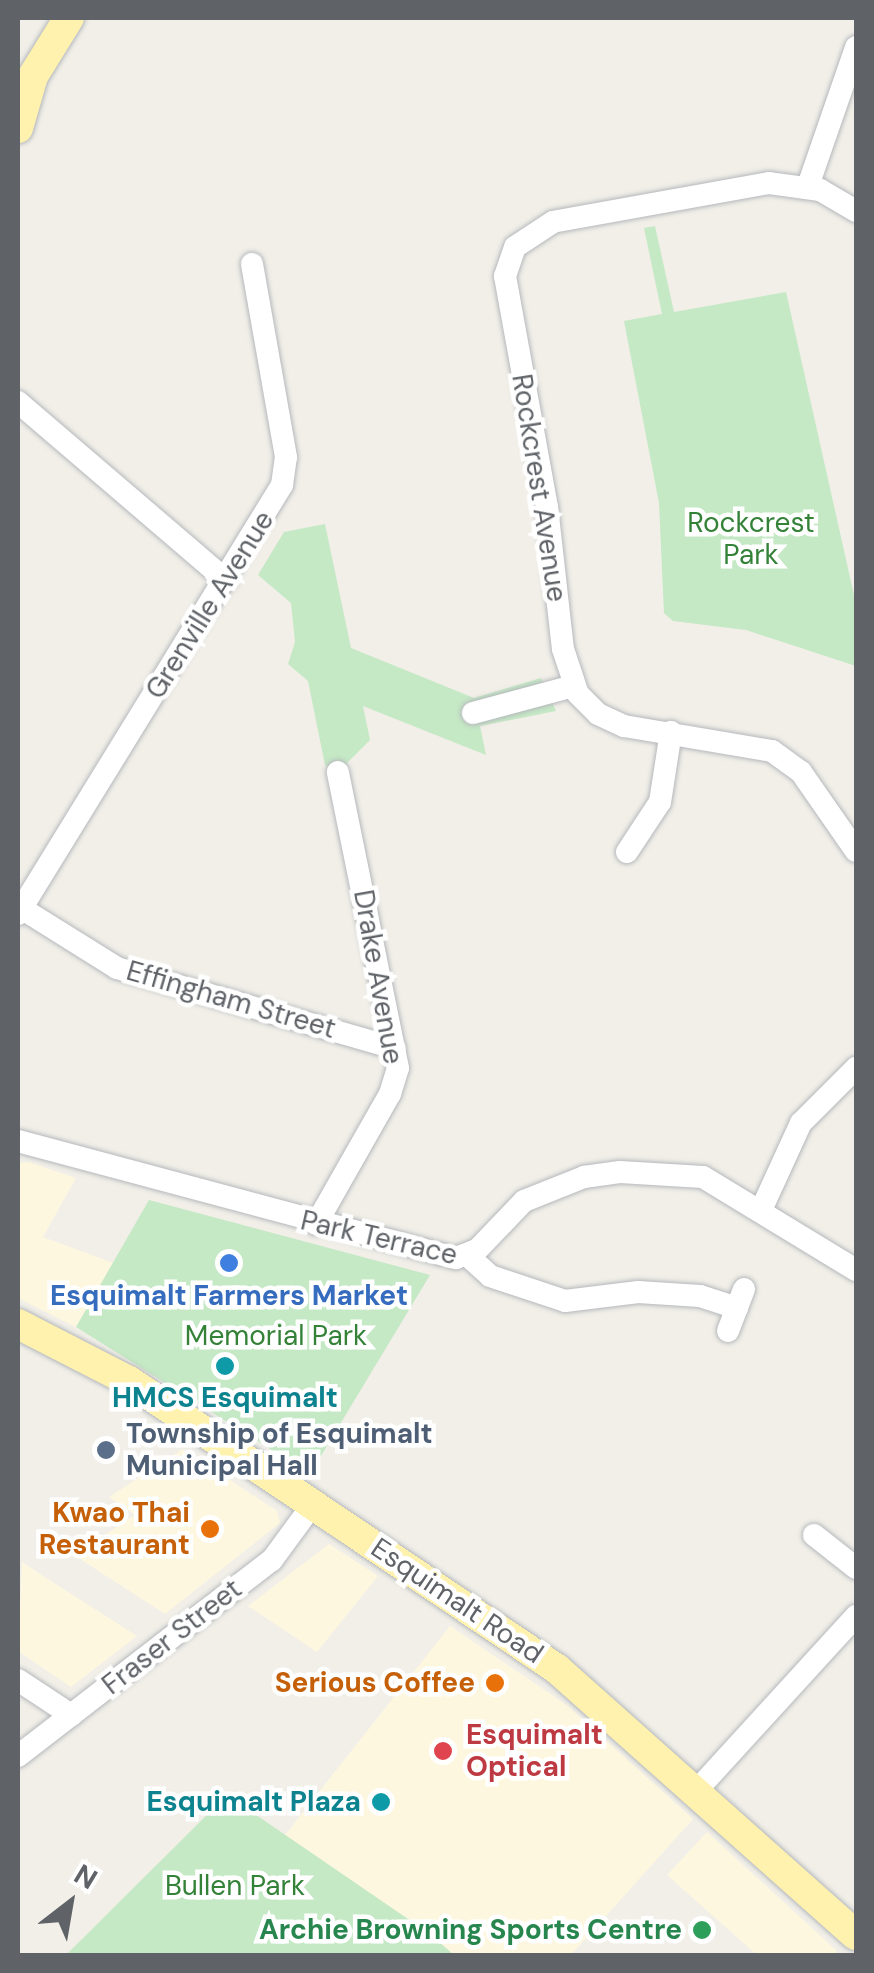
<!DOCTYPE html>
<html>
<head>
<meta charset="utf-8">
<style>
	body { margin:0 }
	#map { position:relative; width:874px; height:1973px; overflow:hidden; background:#f1efe8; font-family:"DM Sans",sans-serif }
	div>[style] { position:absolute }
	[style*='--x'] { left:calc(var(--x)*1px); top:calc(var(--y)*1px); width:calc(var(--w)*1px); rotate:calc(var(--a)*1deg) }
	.commercial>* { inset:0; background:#fef7e0 }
	.green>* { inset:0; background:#c5e8c5 }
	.roads { filter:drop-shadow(0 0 2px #b5b8bc) drop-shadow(0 0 2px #b5b8bc) }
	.minor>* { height:22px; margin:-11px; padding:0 11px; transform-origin:11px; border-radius:11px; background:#fff }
	.major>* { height:30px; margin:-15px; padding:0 15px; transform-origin:15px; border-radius:15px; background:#fff2af }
	.dots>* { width:28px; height:28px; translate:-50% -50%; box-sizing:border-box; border:5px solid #fff; border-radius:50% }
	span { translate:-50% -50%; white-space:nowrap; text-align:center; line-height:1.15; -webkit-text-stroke:9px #fff; paint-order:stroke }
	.street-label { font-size:28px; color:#5f6368 }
	.park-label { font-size:28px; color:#348238 }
	.shop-label { font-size:28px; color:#366cbe; font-weight:700 }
	.culture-label { font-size:28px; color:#0d838f; font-weight:700 }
	.right { translate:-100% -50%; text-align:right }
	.service-label { font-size:28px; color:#4e5e75; font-weight:700 }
	.left { translate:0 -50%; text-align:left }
	.food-label { font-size:28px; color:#c56008; font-weight:700 }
	.health-label { font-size:28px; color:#be3a42; font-weight:700 }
	.leisure-label { font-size:28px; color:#27864d; font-weight:700 }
	.frame { position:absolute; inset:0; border:20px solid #5f6368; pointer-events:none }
	.north { position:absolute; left:20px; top:1853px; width:100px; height:100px; -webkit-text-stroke:8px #fff; paint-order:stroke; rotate:31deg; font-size:28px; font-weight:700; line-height:40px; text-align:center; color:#5f6368 }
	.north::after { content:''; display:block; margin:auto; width:35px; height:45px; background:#5f6368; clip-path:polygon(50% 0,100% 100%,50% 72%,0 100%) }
</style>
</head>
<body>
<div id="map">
	<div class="commercial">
		<div style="clip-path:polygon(28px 1162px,76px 1178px,43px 1237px,113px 1263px,76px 1327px,18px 1298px,18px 1163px)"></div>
		<div style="clip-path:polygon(183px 1449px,277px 1511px,280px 1523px,165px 1614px,74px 1555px,135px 1515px,109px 1497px)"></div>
		<div style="clip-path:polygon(329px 1544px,378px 1576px,317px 1652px,248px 1606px)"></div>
		<div style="clip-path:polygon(22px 1562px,43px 1576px,137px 1636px,71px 1687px,18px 1651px)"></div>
		<div style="clip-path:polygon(450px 1626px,568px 1706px,693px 1819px,570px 1956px,454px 1955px,285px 1835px)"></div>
		<div style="clip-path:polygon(707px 1832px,837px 1951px,833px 1955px,757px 1955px,667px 1875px)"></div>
	</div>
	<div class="green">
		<div style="clip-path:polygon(655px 226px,674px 312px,786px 292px,856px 604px,856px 666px,746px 630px,673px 621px,664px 613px,659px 503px,624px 321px,662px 314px,644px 228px)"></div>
		<div style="clip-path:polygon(325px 524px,351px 648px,474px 698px,541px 678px,556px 711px,480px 726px,486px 755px,363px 706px,370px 740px,338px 772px,325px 765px,308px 681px,288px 664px,295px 642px,291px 603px,258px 575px,284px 532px)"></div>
		<div style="clip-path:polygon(149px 1200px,430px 1275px,310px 1474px,76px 1327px)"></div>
		<div style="clip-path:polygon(227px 1795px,430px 1934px,454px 1955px,66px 1955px)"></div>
	</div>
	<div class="roads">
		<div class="minor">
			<div style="--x:808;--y:186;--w:147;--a:-70.9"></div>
			<div style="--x:856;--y:211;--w:42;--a:-149.7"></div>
			<div style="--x:820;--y:190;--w:51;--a:-172.2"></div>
			<div style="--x:769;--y:183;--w:219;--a:169.8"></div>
			<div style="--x:553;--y:222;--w:45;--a:146.7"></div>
			<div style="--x:515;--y:247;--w:31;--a:109"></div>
			<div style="--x:505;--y:276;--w:235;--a:79.7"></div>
			<div style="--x:547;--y:507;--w:143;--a:83.6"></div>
			<div style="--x:563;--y:649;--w:47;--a:71.6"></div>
			<div style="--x:578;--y:694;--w:28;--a:45"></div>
			<div style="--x:598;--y:714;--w:29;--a:25"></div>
			<div style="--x:624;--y:726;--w:150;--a:9.6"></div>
			<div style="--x:772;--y:751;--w:36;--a:36"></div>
			<div style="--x:801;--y:772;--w:96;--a:55.2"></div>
			<div style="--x:18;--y:402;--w:274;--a:40.6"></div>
			<div style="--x:473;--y:713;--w:104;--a:-15.1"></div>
			<div style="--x:627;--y:852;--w:60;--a:-56.6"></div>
			<div style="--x:660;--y:802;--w:71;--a:-81.1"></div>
			<div style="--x:21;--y:908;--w:113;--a:32"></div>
			<div style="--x:117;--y:968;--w:289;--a:16.1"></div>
			<div style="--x:18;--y:914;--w:504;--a:-58.39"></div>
			<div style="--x:282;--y:485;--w:28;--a:-82"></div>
			<div style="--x:286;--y:457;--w:196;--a:-100"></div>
			<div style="--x:18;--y:1141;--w:453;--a:15"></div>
			<div style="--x:456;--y:1258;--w:22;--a:-21"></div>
			<div style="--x:477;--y:1250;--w:68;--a:-46.2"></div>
			<div style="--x:524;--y:1201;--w:65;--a:-21.8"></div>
			<div style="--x:584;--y:1177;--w:36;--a:-8"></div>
			<div style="--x:620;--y:1172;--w:83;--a:3.4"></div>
			<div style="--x:703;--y:1177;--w:179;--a:31.3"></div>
			<div style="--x:762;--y:1208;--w:94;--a:-65.4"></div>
			<div style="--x:801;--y:1123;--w:78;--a:-45"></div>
			<div style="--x:316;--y:1224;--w:150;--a:-60.4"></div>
			<div style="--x:390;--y:1094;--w:27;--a:-73"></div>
			<div style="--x:398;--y:1068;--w:302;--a:-101.5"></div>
			<div style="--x:467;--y:1255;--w:31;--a:42"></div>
			<div style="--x:490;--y:1276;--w:79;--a:18.4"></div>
			<div style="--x:565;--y:1301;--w:74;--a:-7"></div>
			<div style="--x:638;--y:1292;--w:62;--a:3.7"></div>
			<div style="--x:700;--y:1296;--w:39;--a:18"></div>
			<div style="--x:728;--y:1331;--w:45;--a:-69.1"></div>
			<div style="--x:814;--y:1535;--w:53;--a:38.2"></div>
			<div style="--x:18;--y:1680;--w:64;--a:33.4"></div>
			<div style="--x:18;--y:1756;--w:321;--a:-37.7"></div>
			<div style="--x:272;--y:1560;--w:69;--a:-53.8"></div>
			<div style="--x:697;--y:1790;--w:236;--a:-47.6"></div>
		</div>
		<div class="major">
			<div style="--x:18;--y:128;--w:54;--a:-73.9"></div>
			<div style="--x:33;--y:76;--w:68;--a:-58.2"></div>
			<div style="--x:18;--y:1324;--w:125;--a:27.2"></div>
			<div style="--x:129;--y:1381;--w:516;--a:33.94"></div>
			<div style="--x:557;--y:1669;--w:400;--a:41.7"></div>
		</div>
	</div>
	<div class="dots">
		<div style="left:229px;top:1263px;background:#3f7fe0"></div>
		<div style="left:225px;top:1366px;background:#0f9aa8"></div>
		<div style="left:106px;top:1450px;background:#5c6f8a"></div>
		<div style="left:210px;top:1529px;background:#e8710a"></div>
		<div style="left:495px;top:1683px;background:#e8710a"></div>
		<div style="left:443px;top:1751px;background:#e0444e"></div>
		<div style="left:381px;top:1802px;background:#0f9aa8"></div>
		<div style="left:702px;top:1930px;background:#2e9e5b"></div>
	</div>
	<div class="street-label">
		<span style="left:539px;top:488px;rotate:81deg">Rockcrest Avenue</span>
		<span style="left:210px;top:605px;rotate:-58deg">Grenville Avenue</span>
		<span style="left:378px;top:977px;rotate:80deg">Drake Avenue</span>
		<span style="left:231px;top:1000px;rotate:16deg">Effingham Street</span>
		<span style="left:379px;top:1238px;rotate:13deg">Park Terrace</span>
		<span style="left:457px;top:1601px;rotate:34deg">Esquimalt Road</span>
		<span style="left:172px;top:1637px;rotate:-38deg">Fraser Street</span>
	</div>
	<div class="park-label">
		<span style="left:751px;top:539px">Rockcrest<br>Park</span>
		<span style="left:276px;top:1336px">Memorial Park</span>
		<span style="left:235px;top:1886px">Bullen Park</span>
	</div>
	<div class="shop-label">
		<span style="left:229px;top:1296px">Esquimalt Farmers Market</span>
	</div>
	<div class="culture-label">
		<span style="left:225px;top:1398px">HMCS Esquimalt</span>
		<span class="right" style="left:361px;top:1802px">Esquimalt Plaza</span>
	</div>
	<div class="service-label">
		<span class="left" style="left:126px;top:1450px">Township of Esquimalt<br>Municipal Hall</span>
	</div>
	<div class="food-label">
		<span class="right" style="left:190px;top:1529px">Kwao Thai<br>Restaurant</span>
		<span class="right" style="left:475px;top:1683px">Serious Coffee</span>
	</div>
	<div class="health-label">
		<span class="left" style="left:466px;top:1751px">Esquimalt<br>Optical</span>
	</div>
	<div class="leisure-label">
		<span class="right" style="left:682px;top:1930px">Archie Browning Sports Centre</span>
	</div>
	<div class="frame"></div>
	<div class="north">N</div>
</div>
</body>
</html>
